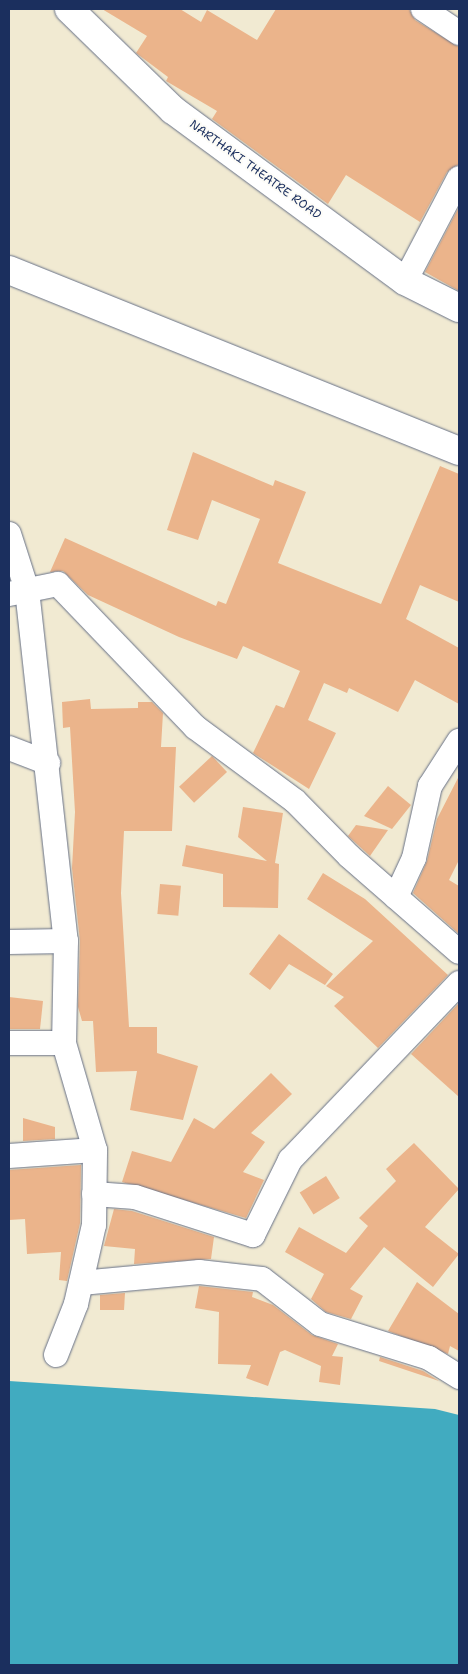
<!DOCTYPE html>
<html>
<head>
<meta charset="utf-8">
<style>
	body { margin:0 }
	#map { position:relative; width:468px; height:1674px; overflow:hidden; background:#f1ead2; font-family:"Shantell Sans",sans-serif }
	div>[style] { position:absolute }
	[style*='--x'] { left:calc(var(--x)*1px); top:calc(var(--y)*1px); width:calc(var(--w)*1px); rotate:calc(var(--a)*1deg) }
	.water>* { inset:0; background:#41abc0 }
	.building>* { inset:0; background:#ebb48b; transform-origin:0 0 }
	.roads { filter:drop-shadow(0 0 1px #667087) drop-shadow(0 0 1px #667087) }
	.street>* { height:24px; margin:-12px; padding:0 12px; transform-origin:12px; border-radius:12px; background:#fff }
	.secondary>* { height:28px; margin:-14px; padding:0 14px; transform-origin:14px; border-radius:14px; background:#fff }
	span { translate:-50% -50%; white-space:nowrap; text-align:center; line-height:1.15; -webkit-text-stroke:4px #fdfcf7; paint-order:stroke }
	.street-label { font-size:12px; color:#1b2f5e }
	.frame { position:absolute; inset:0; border:10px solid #1b2f5e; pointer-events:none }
</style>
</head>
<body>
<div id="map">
	<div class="water">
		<div style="clip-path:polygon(9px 1381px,435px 1409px,459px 1415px,459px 1665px,9px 1665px)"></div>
	</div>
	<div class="building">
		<div style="clip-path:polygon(102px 9px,180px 9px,201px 22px,207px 10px,257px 40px,276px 9px,409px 9px,415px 20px,459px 47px,459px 164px,447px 172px,420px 222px,346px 175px,328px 204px,212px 119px,217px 111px,166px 81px,168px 77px,136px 53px,147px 36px)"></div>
		<div style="clip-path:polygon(459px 207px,459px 291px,425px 272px)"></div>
		<div style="clip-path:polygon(193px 452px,273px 486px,275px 480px,306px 492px,278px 563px,381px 604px,440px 466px,459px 474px,459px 602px,420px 585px,406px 619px,459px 648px,459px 704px,415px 680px,398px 712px,349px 688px,347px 693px,324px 683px,308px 720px,336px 733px,309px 789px,253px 753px,276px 705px,284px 708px,300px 671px,243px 646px,237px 659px,179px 637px,88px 595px,63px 571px,50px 572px,65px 538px,216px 606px,218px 601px,226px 604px,260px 519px,212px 500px,198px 540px,167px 530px)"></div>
		<div style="clip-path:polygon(90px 699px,91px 709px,138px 708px,138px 702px,152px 702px,163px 713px,161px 747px,176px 747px,172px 831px,124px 831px,121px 893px,129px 1027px,157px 1027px,157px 1053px,198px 1066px,183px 1120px,130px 1110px,137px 1071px,96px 1072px,93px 1021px,82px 1021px,78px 1007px,80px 941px,72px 868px,75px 812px,70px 727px,63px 728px,62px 702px)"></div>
		<div style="left:212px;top:756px;width:22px;height:45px;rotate:47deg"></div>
		<div style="clip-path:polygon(459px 776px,459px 860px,449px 880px,459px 886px,459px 934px,413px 893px,427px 861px,437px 819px)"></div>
		<div style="clip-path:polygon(388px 786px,411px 805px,392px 829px,364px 816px)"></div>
		<div style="clip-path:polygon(243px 807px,283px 813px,275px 863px,279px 864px,278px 908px,223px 907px,223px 874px,182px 866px,186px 845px,267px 861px,238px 837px)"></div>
		<div style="clip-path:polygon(356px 825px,388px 830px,370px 856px,348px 836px)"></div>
		<div style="clip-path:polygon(323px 873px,365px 899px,448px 975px,378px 1048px,334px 1006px,344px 997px,326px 986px,373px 941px,307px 899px)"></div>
		<div style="left:160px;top:884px;width:21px;height:30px;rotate:5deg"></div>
		<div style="clip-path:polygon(279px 934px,333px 974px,325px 985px,289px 964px,270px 990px,249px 974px)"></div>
		<div style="clip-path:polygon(9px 997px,43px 1001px,40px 1029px,9px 1029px)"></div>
		<div style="clip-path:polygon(459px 1003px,459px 1097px,411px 1054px)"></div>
		<div style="clip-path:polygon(271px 1073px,292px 1094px,251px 1133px,265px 1142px,243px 1172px,264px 1180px,246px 1218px,122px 1182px,132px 1151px,171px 1162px,194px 1118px,214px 1129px)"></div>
		<div style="clip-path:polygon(23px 1118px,55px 1127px,55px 1139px,23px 1141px)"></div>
		<div style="clip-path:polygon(414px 1143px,459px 1189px,425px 1227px,459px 1254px,433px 1287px,384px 1247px,350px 1289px,363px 1296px,351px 1319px,326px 1312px,311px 1299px,324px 1274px,285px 1252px,299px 1227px,346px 1253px,368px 1226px,359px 1218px,396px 1181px,386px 1169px)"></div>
		<div style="clip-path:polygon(81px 1165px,80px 1223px,67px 1281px,59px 1280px,61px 1252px,27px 1254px,25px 1219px,9px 1220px,9px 1170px)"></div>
		<div style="left:326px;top:1176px;width:26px;height:31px;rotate:58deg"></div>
		<div style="clip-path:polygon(114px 1209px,132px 1211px,214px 1237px,211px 1259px,134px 1264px,135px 1249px,104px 1246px)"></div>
		<div style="clip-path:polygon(417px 1282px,459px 1314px,459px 1351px,450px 1346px,448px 1354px,388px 1331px)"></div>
		<div style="clip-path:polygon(199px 1286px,253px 1292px,252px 1297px,273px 1305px,312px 1335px,338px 1344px,332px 1356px,343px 1357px,340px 1385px,319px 1382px,321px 1366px,285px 1350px,280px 1352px,268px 1386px,246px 1378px,251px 1365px,218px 1364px,219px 1312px,195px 1308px)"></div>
		<div style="clip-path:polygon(125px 1293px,124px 1310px,100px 1310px,100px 1295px)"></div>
		<div style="clip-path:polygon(380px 1357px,423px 1371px,439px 1381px,379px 1361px)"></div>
	</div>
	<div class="roads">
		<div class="street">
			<div style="--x:423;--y:9;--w:43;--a:33.7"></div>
			<div style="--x:405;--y:281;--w:116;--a:-62.3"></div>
			<div style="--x:9;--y:534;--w:59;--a:72.2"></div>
			<div style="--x:27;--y:590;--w:353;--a:83.7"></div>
			<div style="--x:66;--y:941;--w:102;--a:91.1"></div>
			<div style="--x:64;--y:1043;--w:55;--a:180"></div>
			<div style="--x:9;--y:594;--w:50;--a:-11.5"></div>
			<div style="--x:58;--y:584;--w:198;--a:46.2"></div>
			<div style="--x:195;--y:727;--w:124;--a:36.5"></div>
			<div style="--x:295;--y:801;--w:77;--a:45.5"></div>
			<div style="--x:349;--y:856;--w:146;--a:41.1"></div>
			<div style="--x:9;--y:748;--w:42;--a:21"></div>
			<div style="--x:396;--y:897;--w:43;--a:-65.2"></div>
			<div style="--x:414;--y:858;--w:74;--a:-77.5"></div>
			<div style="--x:430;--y:786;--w:54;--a:-57.2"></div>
			<div style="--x:9;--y:942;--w:57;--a:-1"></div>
			<div style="--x:9;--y:1156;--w:86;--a:-4"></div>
			<div style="--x:94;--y:1194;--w:41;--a:4.2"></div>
			<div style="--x:135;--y:1197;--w:124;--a:17.9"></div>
			<div style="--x:253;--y:1235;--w:84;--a:-63.7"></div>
			<div style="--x:290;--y:1160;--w:245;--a:-46.3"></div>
			<div style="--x:81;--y:1283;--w:119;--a:-5.3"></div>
			<div style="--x:199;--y:1272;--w:63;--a:6.3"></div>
			<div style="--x:262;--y:1279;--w:73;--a:37.8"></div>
			<div style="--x:320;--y:1324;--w:114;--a:17.3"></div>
			<div style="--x:429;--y:1358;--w:36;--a:32"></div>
			<div style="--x:56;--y:1355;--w:55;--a:-68.6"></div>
			<div style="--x:76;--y:1304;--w:81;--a:-77.2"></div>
			<div style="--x:94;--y:1225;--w:75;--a:-89.2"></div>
			<div style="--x:95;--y:1150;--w:111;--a:-106.2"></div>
		</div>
		<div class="secondary">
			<div style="--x:69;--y:9;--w:145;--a:44.2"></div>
			<div style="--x:173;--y:110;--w:288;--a:36.4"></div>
			<div style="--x:405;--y:281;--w:60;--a:26.6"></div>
			<div style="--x:9;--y:270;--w:485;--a:21.9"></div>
		</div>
	</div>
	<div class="street-label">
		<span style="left:255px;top:170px;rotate:36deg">NARTHAKI THEATRE ROAD</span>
	</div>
	<div class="frame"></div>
</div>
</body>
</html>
